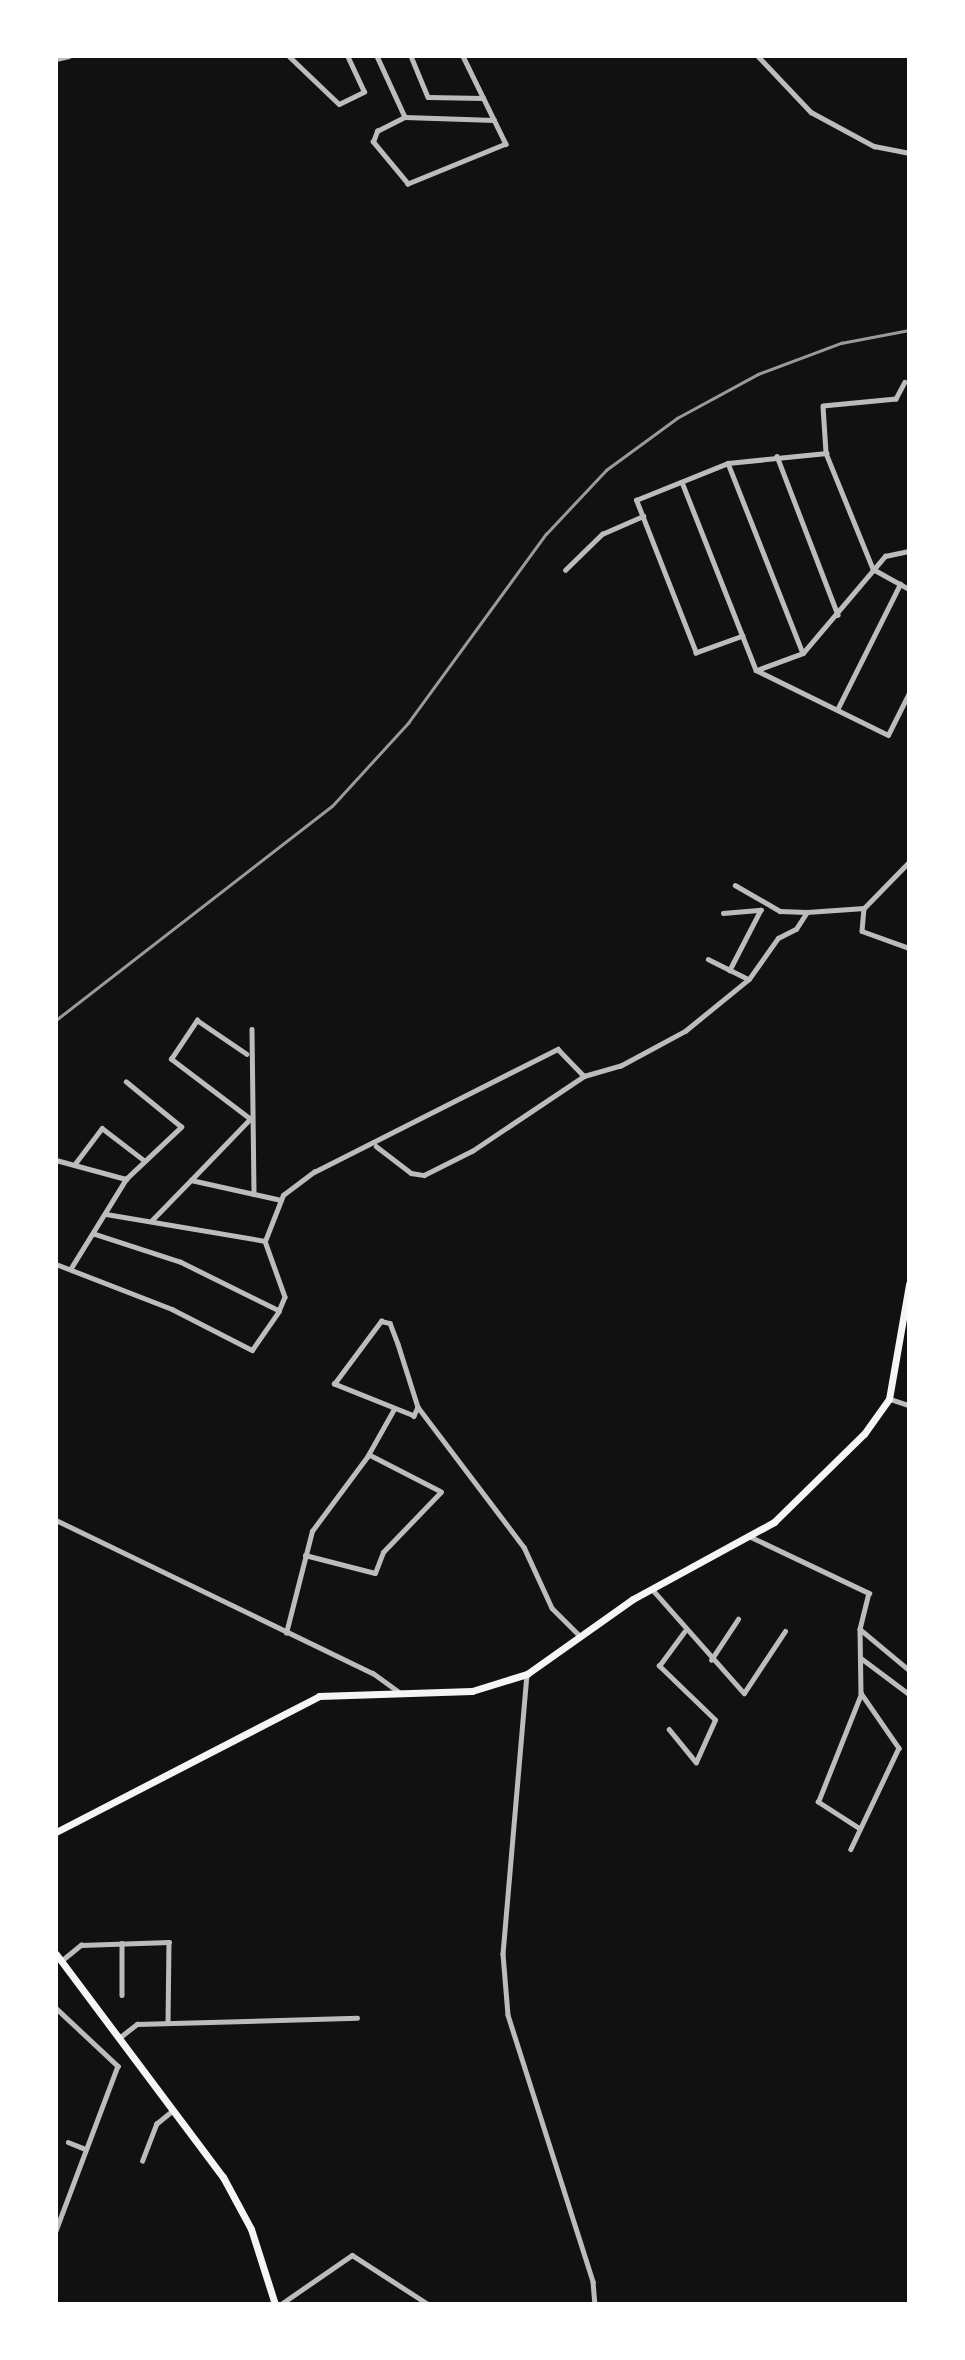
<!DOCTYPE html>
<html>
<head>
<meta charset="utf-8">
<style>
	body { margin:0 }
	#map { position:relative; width:965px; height:2360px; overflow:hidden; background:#111; font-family:Poppins,sans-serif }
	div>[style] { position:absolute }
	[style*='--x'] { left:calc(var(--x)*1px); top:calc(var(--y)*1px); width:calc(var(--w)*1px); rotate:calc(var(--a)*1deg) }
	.minor>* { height:4.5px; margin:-2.25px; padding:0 2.25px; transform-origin:2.25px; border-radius:2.25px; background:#bcbcbc }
	.primary>* { height:7px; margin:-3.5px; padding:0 3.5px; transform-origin:3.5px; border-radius:3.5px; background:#f5f5f5 }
	.rail>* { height:2.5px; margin:-1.25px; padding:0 1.25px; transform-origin:1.25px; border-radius:1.25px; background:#9a9a9a }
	span { translate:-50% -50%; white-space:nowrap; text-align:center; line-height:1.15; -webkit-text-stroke:5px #fff; paint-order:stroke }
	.frame { position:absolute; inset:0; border:58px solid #fff; pointer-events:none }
</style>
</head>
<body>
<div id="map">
	<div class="minor">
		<div style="--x:289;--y:56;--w:69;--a:43.8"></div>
		<div style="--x:339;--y:104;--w:28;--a:-26"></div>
		<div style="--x:364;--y:92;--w:40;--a:-115"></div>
		<div style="--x:377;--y:56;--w:67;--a:65.3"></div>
		<div style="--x:411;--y:56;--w:44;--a:67.5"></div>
		<div style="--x:428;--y:97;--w:55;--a:1"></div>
		<div style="--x:463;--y:56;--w:98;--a:64"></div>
		<div style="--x:506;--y:144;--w:106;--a:157.8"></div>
		<div style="--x:408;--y:184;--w:55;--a:-129.8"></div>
		<div style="--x:373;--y:142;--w:12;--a:-70"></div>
		<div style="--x:377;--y:131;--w:31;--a:-27"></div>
		<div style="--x:405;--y:117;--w:89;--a:1.9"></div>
		<div style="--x:758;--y:56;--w:77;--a:46.6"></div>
		<div style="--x:811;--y:112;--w:72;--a:28.4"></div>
		<div style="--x:874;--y:146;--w:36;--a:11"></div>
		<div style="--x:56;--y:59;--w:13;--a:-13"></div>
		<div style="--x:905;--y:382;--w:19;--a:118"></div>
		<div style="--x:896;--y:399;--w:73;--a:174.5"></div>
		<div style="--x:823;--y:406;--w:47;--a:86.3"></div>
		<div style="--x:826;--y:453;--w:125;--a:67.9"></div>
		<div style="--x:873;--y:569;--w:41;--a:29.1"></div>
		<div style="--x:777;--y:456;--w:170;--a:69"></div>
		<div style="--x:728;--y:463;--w:204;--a:68.5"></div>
		<div style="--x:682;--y:482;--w:202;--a:68.5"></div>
		<div style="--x:756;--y:670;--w:147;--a:26.2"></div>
		<div style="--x:888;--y:735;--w:47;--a:-63.4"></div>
		<div style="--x:565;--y:570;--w:52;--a:-44.2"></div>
		<div style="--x:602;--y:534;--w:45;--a:-23.7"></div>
		<div style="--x:743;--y:636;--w:50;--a:160.1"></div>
		<div style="--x:696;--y:653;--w:164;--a:-111.4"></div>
		<div style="--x:636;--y:500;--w:99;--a:-21.9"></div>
		<div style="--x:728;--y:463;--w:99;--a:-5.8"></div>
		<div style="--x:757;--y:670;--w:49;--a:-20.3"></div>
		<div style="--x:803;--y:653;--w:127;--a:-49.8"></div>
		<div style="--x:885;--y:556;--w:25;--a:-12"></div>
		<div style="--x:837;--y:710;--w:141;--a:-63.4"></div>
		<div style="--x:735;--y:885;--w:52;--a:30"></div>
		<div style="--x:780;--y:911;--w:26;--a:2"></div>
		<div style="--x:864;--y:908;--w:23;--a:95"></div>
		<div style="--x:862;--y:931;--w:50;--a:19.9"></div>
		<div style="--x:723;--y:913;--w:38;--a:-5"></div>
		<div style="--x:761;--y:910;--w:68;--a:117.3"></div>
		<div style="--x:708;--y:959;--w:45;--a:26.6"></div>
		<div style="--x:252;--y:1029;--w:165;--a:89.3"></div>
		<div style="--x:376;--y:1146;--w:44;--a:37.6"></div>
		<div style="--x:411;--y:1173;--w:13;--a:9"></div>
		<div style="--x:424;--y:1175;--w:54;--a:-26.6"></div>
		<div style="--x:472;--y:1151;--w:135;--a:-33.8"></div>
		<div style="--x:584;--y:1076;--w:37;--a:-16"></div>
		<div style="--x:620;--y:1066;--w:74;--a:-28.3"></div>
		<div style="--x:685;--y:1031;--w:82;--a:-39.1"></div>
		<div style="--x:749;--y:979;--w:50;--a:-54.7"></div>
		<div style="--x:778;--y:938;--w:20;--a:-27"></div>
		<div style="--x:796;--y:929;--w:20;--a:-57"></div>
		<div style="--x:807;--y:912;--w:57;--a:-4"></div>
		<div style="--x:864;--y:908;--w:64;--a:-45.6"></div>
		<div style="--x:56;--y:1160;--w:73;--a:15.2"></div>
		<div style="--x:74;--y:1165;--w:46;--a:-52.9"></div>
		<div style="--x:102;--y:1128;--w:54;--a:37.5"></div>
		<div style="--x:191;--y:1180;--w:85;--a:-46"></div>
		<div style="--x:250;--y:1119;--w:99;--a:-142.8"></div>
		<div style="--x:171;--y:1059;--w:47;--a:-56.3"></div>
		<div style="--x:197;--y:1020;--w:60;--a:34.2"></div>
		<div style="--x:106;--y:1214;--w:161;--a:9.6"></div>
		<div style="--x:265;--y:1241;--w:49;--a:-68.6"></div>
		<div style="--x:283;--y:1195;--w:39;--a:-37"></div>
		<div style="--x:314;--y:1172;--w:273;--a:-26.8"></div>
		<div style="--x:558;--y:1049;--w:37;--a:46"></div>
		<div style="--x:152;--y:1220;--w:56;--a:-45.7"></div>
		<div style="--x:191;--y:1180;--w:92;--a:12.5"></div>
		<div style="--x:265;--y:1241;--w:59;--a:70.3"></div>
		<div style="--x:285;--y:1297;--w:15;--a:113"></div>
		<div style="--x:56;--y:1264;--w:124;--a:21.2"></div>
		<div style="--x:172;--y:1309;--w:90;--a:27.1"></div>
		<div style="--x:252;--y:1350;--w:47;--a:-55.3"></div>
		<div style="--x:279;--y:1311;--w:110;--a:-153.7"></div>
		<div style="--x:180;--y:1262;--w:90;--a:-162"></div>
		<div style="--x:71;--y:1268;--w:105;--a:-58.3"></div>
		<div style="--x:126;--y:1179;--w:76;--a:-43.4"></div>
		<div style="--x:181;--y:1127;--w:71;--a:-140.7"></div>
		<div style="--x:381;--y:1321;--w:9;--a:13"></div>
		<div style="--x:390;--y:1323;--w:22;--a:69"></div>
		<div style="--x:398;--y:1344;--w:66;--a:72.4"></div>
		<div style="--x:418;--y:1407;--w:10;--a:114"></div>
		<div style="--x:414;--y:1416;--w:86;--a:-158.2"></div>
		<div style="--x:334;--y:1384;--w:79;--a:-53.3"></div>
		<div style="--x:890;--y:1399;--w:20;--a:18"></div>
		<div style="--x:418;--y:1407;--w:176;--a:52.9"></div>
		<div style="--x:524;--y:1547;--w:67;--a:65.3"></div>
		<div style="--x:552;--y:1608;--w:40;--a:45"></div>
		<div style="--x:56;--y:1520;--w:352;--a:25.8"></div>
		<div style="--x:373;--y:1673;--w:34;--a:36"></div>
		<div style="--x:751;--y:1537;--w:131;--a:25.4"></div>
		<div style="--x:869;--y:1593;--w:37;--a:104"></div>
		<div style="--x:860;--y:1629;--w:64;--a:89.1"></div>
		<div style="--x:861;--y:1693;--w:67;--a:55.4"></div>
		<div style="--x:899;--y:1748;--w:112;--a:115.4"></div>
		<div style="--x:305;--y:1555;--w:72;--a:14.4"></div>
		<div style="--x:375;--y:1573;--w:22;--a:-69"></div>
		<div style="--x:383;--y:1552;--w:83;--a:-46"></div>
		<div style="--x:441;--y:1492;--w:81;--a:-152.8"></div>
		<div style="--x:652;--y:1589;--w:139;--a:48.5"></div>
		<div style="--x:744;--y:1693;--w:74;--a:-56.5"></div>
		<div style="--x:861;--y:1630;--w:62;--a:39.8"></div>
		<div style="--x:286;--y:1633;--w:105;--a:-75.7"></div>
		<div style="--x:312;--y:1531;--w:92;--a:-53.4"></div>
		<div style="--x:367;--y:1457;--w:55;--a:-60.6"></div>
		<div style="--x:861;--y:1658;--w:60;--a:36.9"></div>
		<div style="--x:711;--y:1660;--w:49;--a:-56.6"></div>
		<div style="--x:527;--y:1674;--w:281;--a:94.9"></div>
		<div style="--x:503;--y:1954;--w:61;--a:85.3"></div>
		<div style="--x:508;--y:2015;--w:280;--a:72.3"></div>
		<div style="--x:593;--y:2282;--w:22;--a:85"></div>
		<div style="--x:669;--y:1729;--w:43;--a:50.7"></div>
		<div style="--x:696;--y:1762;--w:46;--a:-65.7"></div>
		<div style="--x:715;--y:1720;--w:78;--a:-136"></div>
		<div style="--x:659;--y:1666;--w:42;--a:-53.7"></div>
		<div style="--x:860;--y:1829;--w:50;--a:-147.3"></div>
		<div style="--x:818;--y:1802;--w:116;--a:-68.3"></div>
		<div style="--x:122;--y:1943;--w:52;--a:90"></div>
		<div style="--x:61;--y:1961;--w:26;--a:-39"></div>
		<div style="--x:81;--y:1945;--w:88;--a:-2"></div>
		<div style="--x:169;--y:1942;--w:80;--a:90.7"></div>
		<div style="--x:56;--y:2008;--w:85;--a:43.1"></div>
		<div style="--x:118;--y:2066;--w:176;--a:110.6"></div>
		<div style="--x:119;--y:2038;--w:23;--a:-38"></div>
		<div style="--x:137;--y:2024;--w:220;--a:-1.6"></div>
		<div style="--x:68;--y:2142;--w:18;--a:22"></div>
		<div style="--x:142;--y:2161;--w:40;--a:-69"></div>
		<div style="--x:156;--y:2124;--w:22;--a:-39"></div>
		<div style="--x:281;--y:2304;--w:86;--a:-34.6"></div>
		<div style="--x:352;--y:2255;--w:90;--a:32.8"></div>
	</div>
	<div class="primary">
		<div style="--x:56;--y:1832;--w:296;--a:-27.3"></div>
		<div style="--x:319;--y:1696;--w:153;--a:-1.9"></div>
		<div style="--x:472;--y:1691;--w:58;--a:-17.2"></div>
		<div style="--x:527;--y:1674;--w:130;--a:-35.3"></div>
		<div style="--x:633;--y:1599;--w:161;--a:-28.6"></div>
		<div style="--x:774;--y:1522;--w:126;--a:-44.4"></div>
		<div style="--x:864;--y:1434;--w:43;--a:-54.5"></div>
		<div style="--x:889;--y:1399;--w:117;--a:-80.1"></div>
		<div style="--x:56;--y:1954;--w:279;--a:53.2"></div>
		<div style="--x:223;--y:2177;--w:59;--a:61.7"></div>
		<div style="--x:251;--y:2229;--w:79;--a:72.3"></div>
	</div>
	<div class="rail">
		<div style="--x:56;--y:1020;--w:349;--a:-37.8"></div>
		<div style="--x:332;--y:806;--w:113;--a:-47.5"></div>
		<div style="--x:408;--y:723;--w:234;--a:-53.9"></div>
		<div style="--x:546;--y:534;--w:88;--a:-46.8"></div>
		<div style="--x:606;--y:470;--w:88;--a:-36.2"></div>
		<div style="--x:677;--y:418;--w:92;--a:-28.5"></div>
		<div style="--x:758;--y:374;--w:89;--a:-20.5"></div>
		<div style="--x:841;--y:343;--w:69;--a:-10.8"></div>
	</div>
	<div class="frame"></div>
</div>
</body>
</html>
